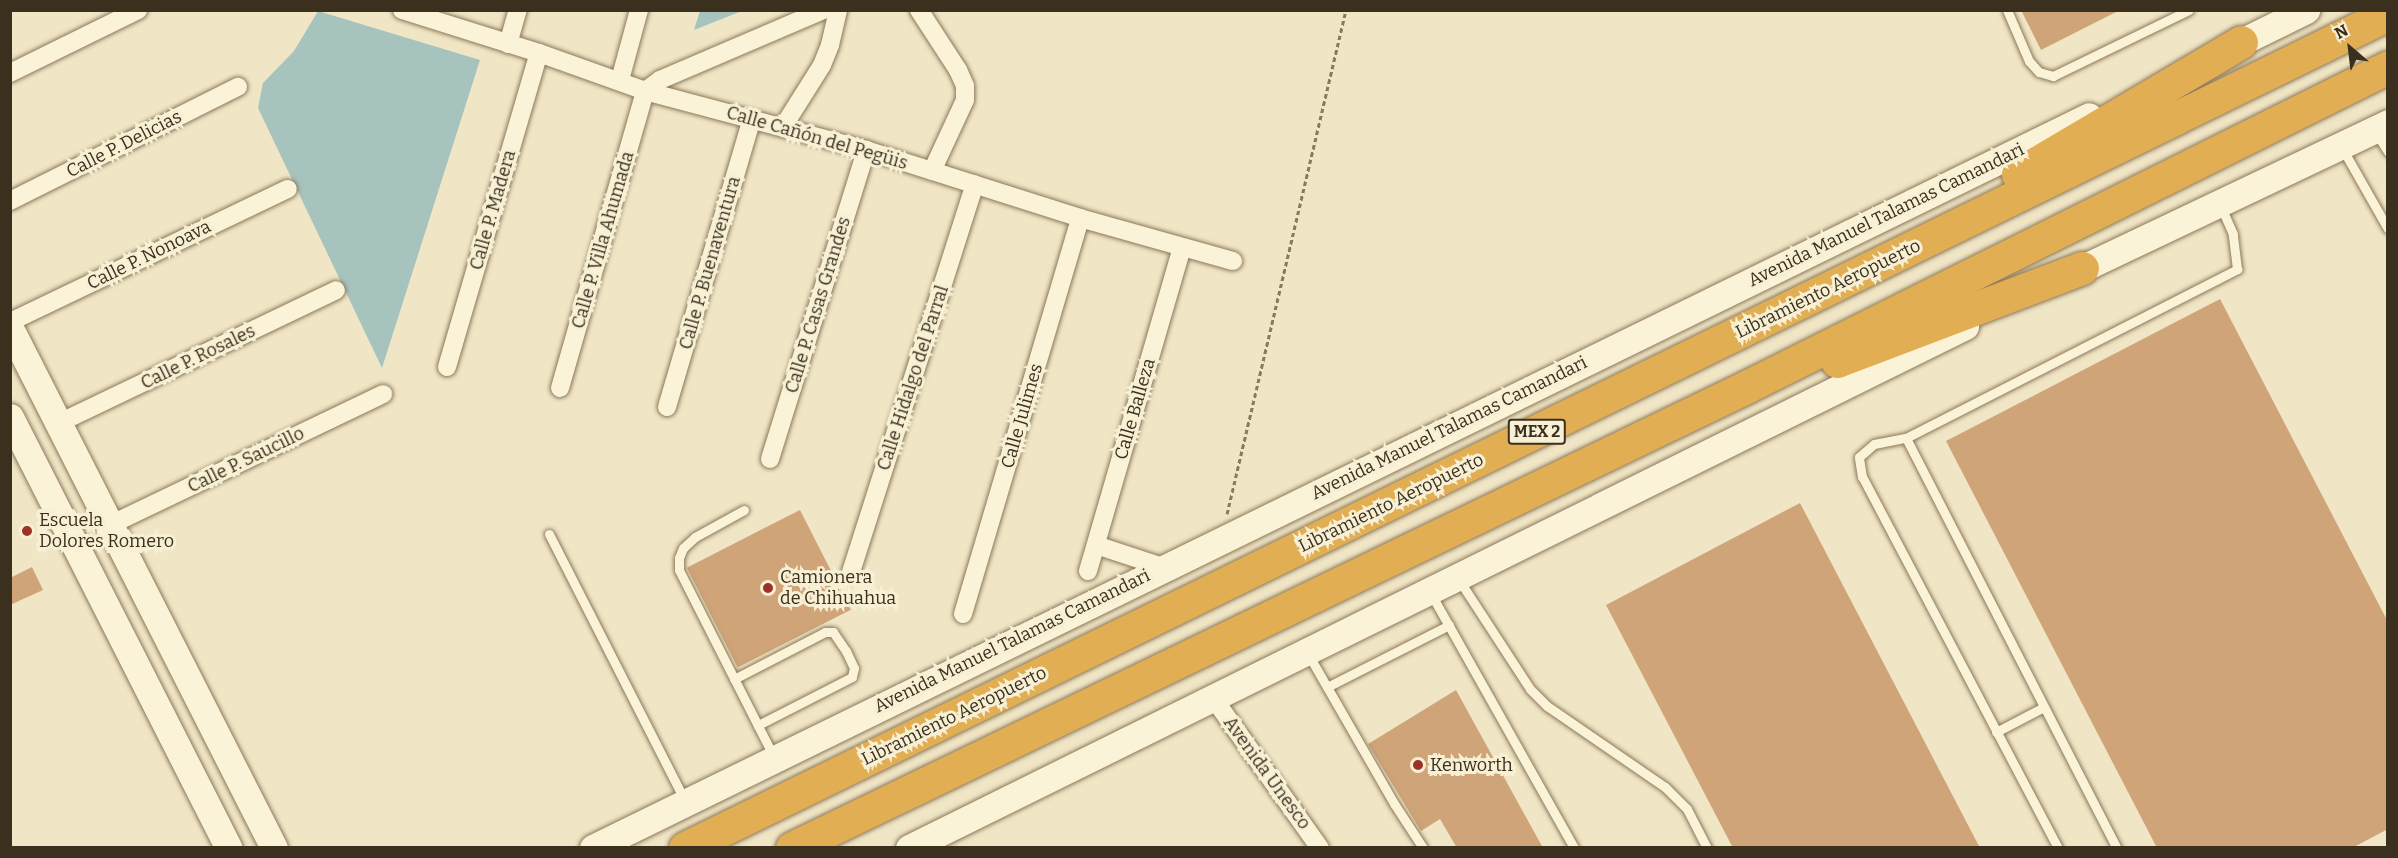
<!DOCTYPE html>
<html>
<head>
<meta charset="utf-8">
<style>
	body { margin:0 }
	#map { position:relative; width:2398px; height:858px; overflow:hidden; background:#f0e6c5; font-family:Bitter,serif }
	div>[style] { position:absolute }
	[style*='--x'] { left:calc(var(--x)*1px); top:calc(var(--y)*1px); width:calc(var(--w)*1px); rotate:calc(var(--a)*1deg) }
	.water>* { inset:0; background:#a7c3bd }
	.building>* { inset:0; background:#cfa479; transform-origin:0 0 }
	.path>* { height:3px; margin-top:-1.5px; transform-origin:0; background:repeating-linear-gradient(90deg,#8c785a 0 4.5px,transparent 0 7.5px) }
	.roads { filter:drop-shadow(0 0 2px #8c785a) drop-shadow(0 0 2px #8c785a) }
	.lane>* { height:9px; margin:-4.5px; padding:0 4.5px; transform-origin:4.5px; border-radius:4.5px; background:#faf3d8 }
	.street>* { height:18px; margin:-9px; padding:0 9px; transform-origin:9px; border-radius:9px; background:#faf3d8 }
	.secondary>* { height:27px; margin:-13.5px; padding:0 13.5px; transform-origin:13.5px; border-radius:13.5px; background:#faf3d8 }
	.highway>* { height:33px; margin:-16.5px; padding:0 16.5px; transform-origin:16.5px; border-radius:16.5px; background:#e2ae53 }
	.dots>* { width:16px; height:16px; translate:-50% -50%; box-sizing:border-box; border:3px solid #f7f0d5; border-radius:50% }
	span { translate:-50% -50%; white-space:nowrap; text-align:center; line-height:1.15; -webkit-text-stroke:6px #f7f0d5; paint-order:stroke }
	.shield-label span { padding:2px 4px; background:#f7f0d5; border:2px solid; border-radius:4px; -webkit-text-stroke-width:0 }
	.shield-label { font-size:16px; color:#3b2f1e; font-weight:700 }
	.street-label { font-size:18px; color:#3b2f1e }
	.poi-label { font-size:18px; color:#3b2f1e }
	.left { translate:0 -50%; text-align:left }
	.frame { position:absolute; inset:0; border:12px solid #3b2f1e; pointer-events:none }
	.north { position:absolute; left:2320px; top:18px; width:60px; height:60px; -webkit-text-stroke:4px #f7f0d5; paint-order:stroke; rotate:332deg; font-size:16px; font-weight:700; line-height:24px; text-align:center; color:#3b2f1e }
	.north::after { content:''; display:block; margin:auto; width:21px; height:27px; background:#3b2f1e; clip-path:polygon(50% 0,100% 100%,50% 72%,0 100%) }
</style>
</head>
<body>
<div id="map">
	<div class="water">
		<div style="clip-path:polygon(318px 11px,480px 60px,382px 368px,258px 108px,263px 83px,294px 51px)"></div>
		<div style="clip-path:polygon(700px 11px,700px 10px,742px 11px,694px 30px)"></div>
	</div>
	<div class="building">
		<div style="clip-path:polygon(2021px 10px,2120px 10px,2041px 50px)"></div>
		<div style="clip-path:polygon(2220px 299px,2388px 622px,2388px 829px,2352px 848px,2157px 848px,1946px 441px)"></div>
		<div style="clip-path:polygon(1800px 503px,1980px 848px,1733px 848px,1606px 605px)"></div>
		<div style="left:800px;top:510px;width:112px;height:127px;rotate:63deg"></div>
		<div style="clip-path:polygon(32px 567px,43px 590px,10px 605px,10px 578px)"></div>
		<div style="clip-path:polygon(1456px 690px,1543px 848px,1457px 848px,1440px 819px,1421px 831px,1368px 744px)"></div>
	</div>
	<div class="path">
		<div style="--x:1227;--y:514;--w:518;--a:-76.72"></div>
	</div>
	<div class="roads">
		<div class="lane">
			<div style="--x:2007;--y:10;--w:56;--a:66.7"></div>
			<div style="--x:2029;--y:61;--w:15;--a:48"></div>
			<div style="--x:2039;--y:72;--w:15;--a:16"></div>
			<div style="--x:2053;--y:76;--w:151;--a:-25.9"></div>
			<div style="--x:2375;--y:131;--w:25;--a:58"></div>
			<div style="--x:2342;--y:148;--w:93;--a:60.4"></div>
			<div style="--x:1906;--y:438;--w:461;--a:62.8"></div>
			<div style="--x:744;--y:510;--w:56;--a:151.1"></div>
			<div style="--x:695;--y:537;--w:16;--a:137"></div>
			<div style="--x:683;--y:548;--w:11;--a:112"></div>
			<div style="--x:679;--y:558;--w:12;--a:90"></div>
			<div style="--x:679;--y:570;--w:210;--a:63.1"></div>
			<div style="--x:549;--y:534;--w:297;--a:63"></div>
			<div style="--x:1459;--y:580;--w:130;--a:56.9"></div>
			<div style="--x:1530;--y:689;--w:24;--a:45"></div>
			<div style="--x:1547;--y:706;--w:143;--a:34.5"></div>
			<div style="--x:1665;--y:787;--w:31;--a:45"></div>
			<div style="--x:1687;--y:809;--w:44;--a:62.9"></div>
			<div style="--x:1431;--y:594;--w:291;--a:60.6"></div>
			<div style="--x:1308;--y:654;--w:174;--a:60.1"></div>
			<div style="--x:1395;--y:805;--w:51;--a:56.9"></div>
			<div style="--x:734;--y:679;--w:102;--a:-27.3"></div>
			<div style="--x:825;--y:632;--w:8;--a:0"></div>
			<div style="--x:833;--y:632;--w:23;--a:56"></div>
			<div style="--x:846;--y:651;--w:19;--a:65"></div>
			<div style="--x:854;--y:668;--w:9;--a:103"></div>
			<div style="--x:852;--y:677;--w:106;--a:152.9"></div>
			<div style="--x:1327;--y:687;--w:137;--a:-26.9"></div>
			<div style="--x:1996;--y:732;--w:54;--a:-27.5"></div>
			<div style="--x:2058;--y:848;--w:420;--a:-117.8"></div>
			<div style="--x:1862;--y:477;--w:20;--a:-99"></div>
			<div style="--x:1859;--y:457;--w:20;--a:-41"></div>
			<div style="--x:1874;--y:444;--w:33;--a:-11"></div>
			<div style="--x:1906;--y:438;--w:372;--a:-27"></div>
			<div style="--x:2237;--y:269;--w:35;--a:-97"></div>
			<div style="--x:2233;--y:234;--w:32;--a:-114"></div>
		</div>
		<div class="street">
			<div style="--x:402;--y:10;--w:144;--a:17.4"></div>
			<div style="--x:539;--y:53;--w:113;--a:19.7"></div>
			<div style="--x:645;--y:91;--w:229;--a:14.9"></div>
			<div style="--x:866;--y:150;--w:225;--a:17.6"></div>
			<div style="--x:1080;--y:218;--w:159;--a:15.7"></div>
			<div style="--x:919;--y:10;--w:72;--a:57"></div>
			<div style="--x:958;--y:70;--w:17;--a:66"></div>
			<div style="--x:965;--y:86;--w:14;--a:90"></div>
			<div style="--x:965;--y:100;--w:78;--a:114.9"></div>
			<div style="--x:508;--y:44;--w:35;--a:-74"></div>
			<div style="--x:10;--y:73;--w:143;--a:-26.2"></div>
			<div style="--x:620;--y:80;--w:73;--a:-74.8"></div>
			<div style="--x:783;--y:127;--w:73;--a:-57.8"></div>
			<div style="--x:822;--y:65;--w:22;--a:-68"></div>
			<div style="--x:830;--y:45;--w:36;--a:-77"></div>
			<div style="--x:10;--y:201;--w:255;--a:-26.6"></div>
			<div style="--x:10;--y:322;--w:308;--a:-25.6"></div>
			<div style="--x:447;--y:367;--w:327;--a:-73.7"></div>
			<div style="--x:560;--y:388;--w:309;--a:-74"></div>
			<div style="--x:645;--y:91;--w:19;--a:-36"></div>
			<div style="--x:660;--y:80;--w:177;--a:-23.2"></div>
			<div style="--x:667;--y:407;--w:300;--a:-73.6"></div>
			<div style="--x:59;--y:423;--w:307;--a:-25.6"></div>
			<div style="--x:770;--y:459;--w:324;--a:-72.7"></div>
			<div style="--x:110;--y:525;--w:303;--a:-25.6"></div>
			<div style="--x:1096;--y:545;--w:71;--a:18.2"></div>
			<div style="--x:1088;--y:571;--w:337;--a:-73.8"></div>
			<div style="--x:851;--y:572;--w:407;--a:-72.3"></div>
			<div style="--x:963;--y:614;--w:413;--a:-73.5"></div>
			<div style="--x:1214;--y:699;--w:183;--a:54.6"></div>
		</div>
		<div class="secondary">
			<div style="--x:2223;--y:51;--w:93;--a:-26.3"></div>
			<div style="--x:2064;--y:277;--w:359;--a:-25.4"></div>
			<div style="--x:10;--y:328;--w:583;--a:63.08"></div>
			<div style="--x:10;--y:417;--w:483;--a:63.1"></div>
			<div style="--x:593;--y:848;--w:1665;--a:-26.07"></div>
			<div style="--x:909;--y:848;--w:1178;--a:-26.3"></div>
		</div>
		<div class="highway">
			<div style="--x:2018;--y:174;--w:259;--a:-30.6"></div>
			<div style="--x:1837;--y:361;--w:262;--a:-20.8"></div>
			<div style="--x:685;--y:848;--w:1896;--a:-26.09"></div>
			<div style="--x:792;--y:848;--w:1060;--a:-25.79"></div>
			<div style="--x:1746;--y:387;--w:717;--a:-26.49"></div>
		</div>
	</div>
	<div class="dots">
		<div style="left:27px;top:531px;background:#9d3027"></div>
		<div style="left:768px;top:588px;background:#9d3027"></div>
		<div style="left:1418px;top:765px;background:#9d3027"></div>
	</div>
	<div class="shield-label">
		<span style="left:1537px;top:432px">MEX 2</span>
	</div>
	<div class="street-label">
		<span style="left:817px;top:138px;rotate:16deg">Calle Cañón del Pegüis</span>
		<span style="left:124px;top:144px;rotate:-27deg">Calle P. Delicias</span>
		<span style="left:493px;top:210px;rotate:-74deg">Calle P. Madera</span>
		<span style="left:1886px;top:215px;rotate:-26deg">Avenida Manuel Talamas Camandari</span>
		<span style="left:603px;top:240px;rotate:-74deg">Calle P. Villa Ahumada</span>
		<span style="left:149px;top:255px;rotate:-26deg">Calle P. Nonoava</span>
		<span style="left:710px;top:263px;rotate:-74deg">Calle P. Buenaventura</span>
		<span style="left:1828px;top:289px;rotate:-26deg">Libramiento Aeropuerto</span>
		<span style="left:818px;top:305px;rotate:-73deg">Calle P. Casas Grandes</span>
		<span style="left:198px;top:357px;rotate:-26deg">Calle P. Rosales</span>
		<span style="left:913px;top:378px;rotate:-72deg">Calle Hidalgo del Parral</span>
		<span style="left:1135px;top:409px;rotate:-74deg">Calle Balleza</span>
		<span style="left:1022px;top:416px;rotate:-74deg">Calle Julimes</span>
		<span style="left:1449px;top:428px;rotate:-26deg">Avenida Manuel Talamas Camandari</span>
		<span style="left:246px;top:460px;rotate:-26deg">Calle P. Saucillo</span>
		<span style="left:1391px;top:503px;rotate:-26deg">Libramiento Aeropuerto</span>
		<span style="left:1012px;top:641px;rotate:-26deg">Avenida Manuel Talamas Camandari</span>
		<span style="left:954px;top:716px;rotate:-26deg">Libramiento Aeropuerto</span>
		<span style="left:1267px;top:773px;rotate:54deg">Avenida Unesco</span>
	</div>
	<div class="poi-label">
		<span class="left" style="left:39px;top:531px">Escuela<br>Dolores Romero</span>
		<span class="left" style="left:780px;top:588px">Camionera<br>de Chihuahua</span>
		<span class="left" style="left:1430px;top:765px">Kenworth</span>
	</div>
	<div class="frame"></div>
	<div class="north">N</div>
</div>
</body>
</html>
